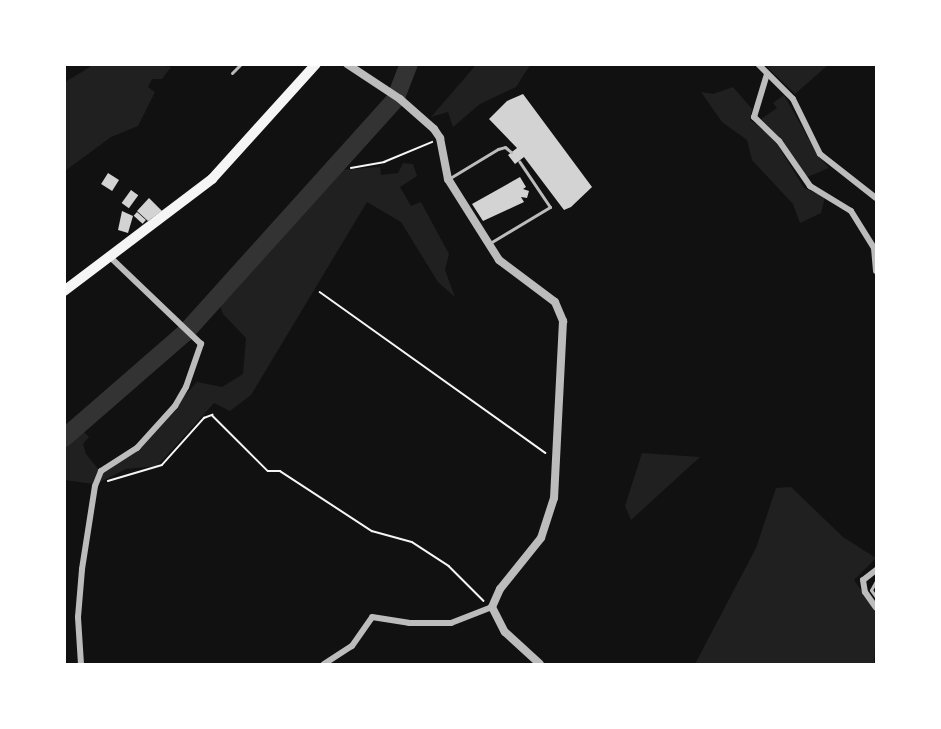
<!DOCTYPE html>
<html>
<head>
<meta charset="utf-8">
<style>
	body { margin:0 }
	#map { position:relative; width:941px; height:729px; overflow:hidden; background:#111; font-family:"Work Sans",sans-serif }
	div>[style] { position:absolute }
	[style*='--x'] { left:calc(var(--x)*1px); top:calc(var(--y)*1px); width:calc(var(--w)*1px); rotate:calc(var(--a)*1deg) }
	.green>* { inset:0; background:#202020 }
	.river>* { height:18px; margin:-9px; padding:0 9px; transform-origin:9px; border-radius:9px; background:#333 }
	.building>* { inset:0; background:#d3d3d3; transform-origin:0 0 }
	.path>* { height:1.5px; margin:-0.75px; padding:0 0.75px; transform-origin:0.75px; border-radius:0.75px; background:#f5f5f5 }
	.service>* { height:3px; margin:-1.5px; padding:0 1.5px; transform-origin:1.5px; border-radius:1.5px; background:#bcbcbc }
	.minor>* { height:6px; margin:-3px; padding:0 3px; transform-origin:3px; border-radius:3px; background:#bcbcbc }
	.tertiary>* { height:8px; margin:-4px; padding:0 4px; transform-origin:4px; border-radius:4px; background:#bcbcbc }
	.primary>* { height:10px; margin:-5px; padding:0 5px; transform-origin:5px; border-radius:5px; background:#f5f5f5 }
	span { translate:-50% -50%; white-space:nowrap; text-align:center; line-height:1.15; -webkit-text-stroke:6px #fff; paint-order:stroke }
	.frame { position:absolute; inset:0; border:66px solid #fff; pointer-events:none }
</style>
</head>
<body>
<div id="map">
	<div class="green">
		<div style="clip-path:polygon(157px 64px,171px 67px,162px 79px,152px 79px,148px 87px,155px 92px,138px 126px,111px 137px,65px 171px,65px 82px,90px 67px,88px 65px)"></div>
		<div style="clip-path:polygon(476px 65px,530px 65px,516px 87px,480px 104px,453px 127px,448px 112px,431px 117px)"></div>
		<div style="clip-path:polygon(765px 65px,828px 65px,795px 94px)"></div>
		<div style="clip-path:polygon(733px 87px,752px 109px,750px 120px,771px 134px,804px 188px,825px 197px,821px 213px,800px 223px,793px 204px,752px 160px,747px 140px,722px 122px,701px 92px,713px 94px)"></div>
		<div style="clip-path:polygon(784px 95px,817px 154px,829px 168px,807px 177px,781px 140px,761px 119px,777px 108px,773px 103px)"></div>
		<div style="clip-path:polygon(403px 163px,413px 164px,417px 176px,400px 187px,411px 206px,421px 202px,449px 254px,445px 270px,455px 297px,438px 282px,401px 222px,367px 202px,251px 395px,230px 411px,214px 403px,157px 466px,126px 469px,98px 483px,104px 472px,130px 456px,197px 382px,222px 387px,243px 374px,246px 338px,223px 314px,218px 300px,338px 170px,380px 167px,381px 175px,398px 173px)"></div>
		<div style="clip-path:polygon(81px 429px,89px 437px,83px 444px,86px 454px,99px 470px,93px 484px,65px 480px,64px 444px)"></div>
		<div style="clip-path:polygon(642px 453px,700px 457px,631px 520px,625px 506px)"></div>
		<div style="clip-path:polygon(791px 487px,843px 537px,876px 558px,854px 580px,876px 612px,874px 664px,695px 664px,756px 548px,776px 488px)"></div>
	</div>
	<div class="river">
		<div style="--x:64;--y:438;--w:160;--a:-41"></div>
		<div style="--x:185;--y:333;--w:314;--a:-48"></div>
		<div style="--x:395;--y:100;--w:39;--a:-69"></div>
	</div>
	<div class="building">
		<div style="clip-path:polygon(523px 94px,592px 187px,571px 207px,564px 210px,524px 157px,515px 164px,508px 155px,517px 148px,489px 119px,507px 101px)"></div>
		<div style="left:108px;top:173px;width:13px;height:13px;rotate:32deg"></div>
		<div style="clip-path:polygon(520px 177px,526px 187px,523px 189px,529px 191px,527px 198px,521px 197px,524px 202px,483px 221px,472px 204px)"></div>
		<div style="left:131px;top:190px;width:9px;height:16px;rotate:36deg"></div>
		<div style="clip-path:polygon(149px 198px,162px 211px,148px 221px,137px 211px)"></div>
		<div style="clip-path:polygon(122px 211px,133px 216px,128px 233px,118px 230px)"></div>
		<div style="left:137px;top:212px;width:12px;height:5px;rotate:42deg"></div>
	</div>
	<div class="path">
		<div style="--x:351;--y:168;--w:34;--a:-10"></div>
		<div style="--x:384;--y:162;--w:52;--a:-22.6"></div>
		<div style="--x:320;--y:292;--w:277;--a:35.5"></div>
		<div style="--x:108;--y:481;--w:56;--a:-16.5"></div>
		<div style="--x:162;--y:465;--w:63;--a:-48.2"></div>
		<div style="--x:204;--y:418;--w:9;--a:-21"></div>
		<div style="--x:212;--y:415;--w:79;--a:45"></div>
		<div style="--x:268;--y:471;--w:12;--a:0"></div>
		<div style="--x:280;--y:471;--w:110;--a:33.1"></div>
		<div style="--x:372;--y:531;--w:41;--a:15.4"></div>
		<div style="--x:412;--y:542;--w:44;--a:33"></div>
		<div style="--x:449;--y:566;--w:49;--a:45"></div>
	</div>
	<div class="service">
		<div style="--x:232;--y:73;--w:13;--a:-45"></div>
		<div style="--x:450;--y:178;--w:56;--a:-31.1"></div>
		<div style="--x:498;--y:149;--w:7;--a:-16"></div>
		<div style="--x:505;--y:147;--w:8;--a:40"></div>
		<div style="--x:490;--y:243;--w:70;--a:-31"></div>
		<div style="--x:550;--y:207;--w:55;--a:-124"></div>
		<div style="--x:876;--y:581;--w:10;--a:119"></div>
		<div style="--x:871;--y:590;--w:9;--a:54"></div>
	</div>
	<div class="minor">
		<div style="--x:758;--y:64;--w:49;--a:45"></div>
		<div style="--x:793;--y:99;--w:61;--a:63.9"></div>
		<div style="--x:820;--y:154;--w:71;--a:38.2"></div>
		<div style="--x:767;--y:74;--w:45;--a:106.8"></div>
		<div style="--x:754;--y:117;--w:35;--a:44"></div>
		<div style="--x:779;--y:141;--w:55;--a:55.4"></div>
		<div style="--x:810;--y:186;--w:48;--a:31.4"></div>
		<div style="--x:851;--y:211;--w:44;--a:58.1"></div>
		<div style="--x:874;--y:248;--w:23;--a:85"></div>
		<div style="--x:876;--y:570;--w:16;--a:142"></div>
		<div style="--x:863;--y:580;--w:12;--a:81"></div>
		<div style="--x:865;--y:592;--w:19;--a:55"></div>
		<div style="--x:81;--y:664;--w:47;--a:-93.7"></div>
		<div style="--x:78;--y:617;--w:48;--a:-85.2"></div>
		<div style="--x:82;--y:569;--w:84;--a:-81.1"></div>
		<div style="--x:95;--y:486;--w:16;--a:-68"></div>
		<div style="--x:101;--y:471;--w:43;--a:-32.6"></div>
		<div style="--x:137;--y:448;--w:57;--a:-47.9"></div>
		<div style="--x:175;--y:406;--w:22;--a:-60"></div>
		<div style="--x:186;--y:387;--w:46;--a:-70.8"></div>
		<div style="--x:201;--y:344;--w:126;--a:-136.3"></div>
		<div style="--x:324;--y:664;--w:33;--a:-33"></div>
		<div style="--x:352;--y:646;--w:35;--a:-55"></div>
		<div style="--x:372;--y:617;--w:37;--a:9"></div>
		<div style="--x:409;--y:623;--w:42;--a:0"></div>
		<div style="--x:451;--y:623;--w:44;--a:-21.3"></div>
	</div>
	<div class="tertiary">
		<div style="--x:347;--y:64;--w:64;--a:33.4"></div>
		<div style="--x:400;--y:99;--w:45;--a:41.4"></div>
		<div style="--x:434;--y:129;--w:11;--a:56"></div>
		<div style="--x:440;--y:138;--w:42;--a:79"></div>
		<div style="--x:448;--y:179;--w:96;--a:57.8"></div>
		<div style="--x:499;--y:260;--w:70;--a:36.9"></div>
		<div style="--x:555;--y:302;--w:21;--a:67"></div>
		<div style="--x:563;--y:321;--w:177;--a:92.9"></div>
		<div style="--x:554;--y:498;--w:42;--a:108"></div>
		<div style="--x:541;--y:538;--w:65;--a:128.8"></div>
		<div style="--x:500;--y:589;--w:20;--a:114"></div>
		<div style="--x:492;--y:607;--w:28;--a:63"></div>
		<div style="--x:505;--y:632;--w:47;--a:42.4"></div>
	</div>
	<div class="primary">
		<div style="--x:64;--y:291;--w:186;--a:-37.1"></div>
		<div style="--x:212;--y:179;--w:155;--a:-47.9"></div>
	</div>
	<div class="frame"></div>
</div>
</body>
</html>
